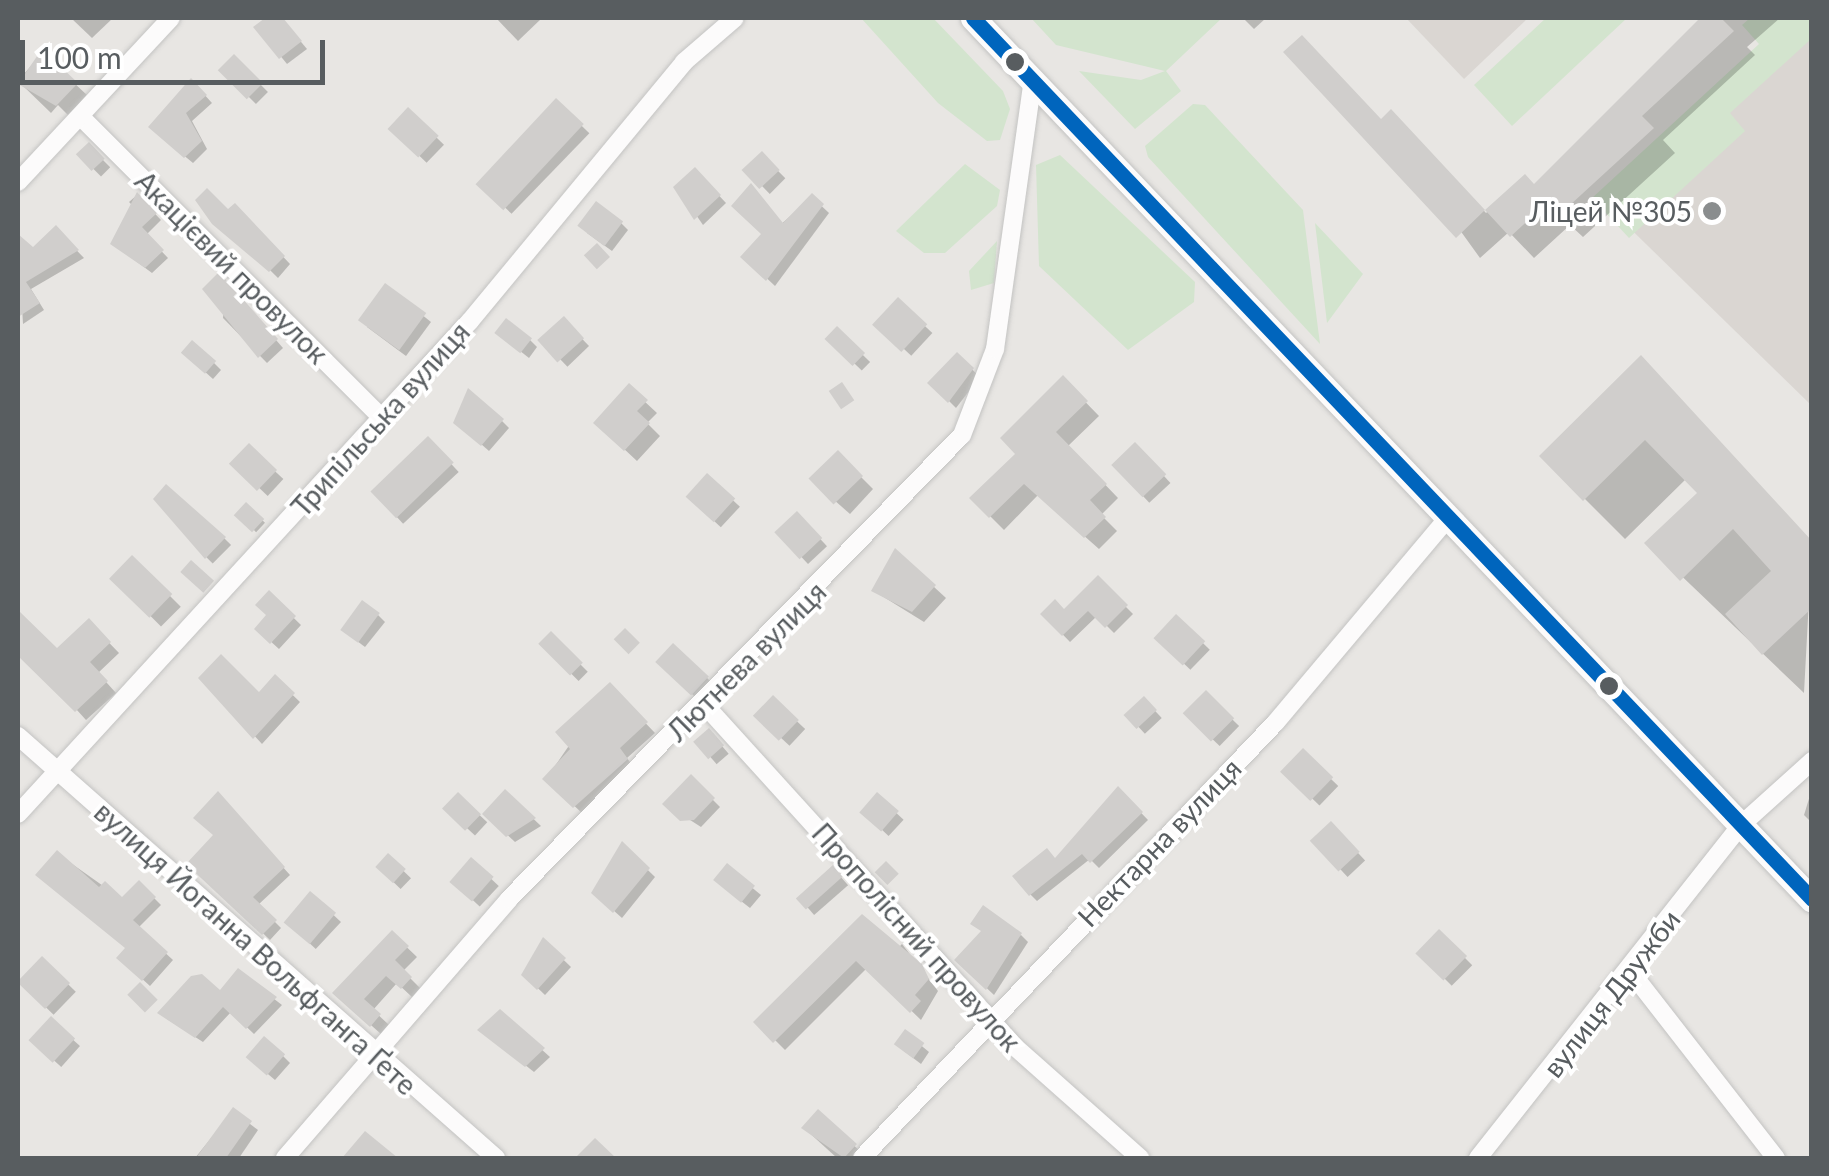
<!DOCTYPE html>
<html>
<head>
<meta charset="utf-8">
<style>
	body { margin:0 }
	#map { position:relative; width:1829px; height:1176px; overflow:hidden; background:#e8e6e3; font-family:Lato,sans-serif }
	div>[style] { position:absolute }
	[style*='--x'] { left:calc(var(--x)*1px); top:calc(var(--y)*1px); width:calc(var(--w)*1px); rotate:calc(var(--a)*1deg) }
	.education>* { inset:0; background:#dad6d2 }
	.green>* { inset:0; background:#d3e4ce }
	.shadow>* { inset:0; background:#0003; transform-origin:0 0 }
	.building>* { inset:0; background:#d0cecc; transform-origin:0 0 }
	.roads { filter:drop-shadow(0 0 2px #c3c3c2) drop-shadow(0 0 2px #c3c3c2) }
	.street>* { height:18px; margin:-9px; padding:0 9px; transform-origin:9px; border-radius:9px; background:#fcfbfb }
	.secondary>* { height:25px; margin:-12.5px; padding:0 12.5px; transform-origin:12.5px; border-radius:12.5px; background:#fcfbfb }
	.bus-1>* { height:15px; margin:-7.5px; padding:0 7.5px; transform-origin:7.5px; border-radius:7.5px; background:#0065bd }
	.dots>* { width:28px; height:28px; translate:-50% -50%; box-sizing:border-box; border:5px solid #fff; border-radius:50% }
	span { translate:-50% -50%; white-space:nowrap; text-align:center; line-height:1.15; -webkit-text-stroke:8px #fff; paint-order:stroke }
	.poi-label { font-size:28px; color:#585d60 }
	.right { translate:-100% -50%; text-align:right }
	.street-label { font-size:28px; color:#585d60 }
	.frame { position:absolute; inset:0; border:20px solid #585d60; pointer-events:none }
	.scale { position:absolute; left:20px; top:40px; width:305px; height:45px; box-sizing:border-box; border:5px solid #585d60; border-top:0; padding-left:12px; font-size:30px; line-height:35px; white-space:nowrap; color:#585d60; -webkit-text-stroke:8px #fff; paint-order:stroke }
</style>
</head>
<body>
<div id="map">
	<div class="education">
		<div style="clip-path:polygon(1406px 18px,1528px 18px,1464px 79px)"></div>
		<div style="clip-path:polygon(1811px 18px,1811px 405px,1606px 205px)"></div>
	</div>
	<div class="green">
		<div style="clip-path:polygon(861px 18px,933px 18px,1003px 91px,1010px 109px,1000px 140px,987px 141px,938px 103px)"></div>
		<div style="clip-path:polygon(1031px 18px,1222px 18px,1166px 71px,1181px 91px,1135px 129px,1079px 71px,1141px 80px,1165px 71px,1056px 45px)"></div>
		<div style="clip-path:polygon(1546px 18px,1627px 18px,1512px 126px,1474px 85px)"></div>
		<div style="clip-path:polygon(1750px 18px,1811px 18px,1811px 39px,1730px 113px,1745px 131px,1629px 238px,1592px 198px,1759px 44px,1742px 25px)"></div>
		<div style="clip-path:polygon(1193px 104px,1205px 105px,1303px 210px,1320px 344px,1148px 157px,1145px 146px)"></div>
		<div style="clip-path:polygon(1060px 155px,1195px 282px,1194px 302px,1128px 350px,1039px 266px,1036px 165px)"></div>
		<div style="clip-path:polygon(965px 164px,1000px 190px,997px 206px,945px 253px,924px 253px,896px 231px)"></div>
		<div style="clip-path:polygon(1315px 223px,1363px 274px,1327px 323px)"></div>
		<div style="clip-path:polygon(997px 241px,994px 283px,971px 290px,969px 271px)"></div>
	</div>
	<div class="shadow">
		<div style="clip-path:polygon(71px 18px,113px 18px,92px 38px)"></div>
		<div style="clip-path:polygon(269px 18px,281px 18px,307px 49px,287px 64px,257px 27px)"></div>
		<div style="clip-path:polygon(496px 18px,542px 18px,518px 41px)"></div>
		<div style="clip-path:polygon(1243px 18px,1266px 18px,1254px 29px)"></div>
		<div style="clip-path:polygon(1703px 18px,1780px 18px,1747px 47px,1755px 55px,1663px 140px,1675px 153px,1583px 237px,1570px 225px,1534px 258px,1509px 232px,1480px 258px,1382px 122px,1414px 135px,1486px 213px,1525px 178px,1534px 187px)"></div>
		<div style="clip-path:polygon(42px 53px,88px 96px,69px 116px,58px 105px,51px 113px,18px 81px)"></div>
		<div style="left:234px;top:58px;width:48px;height:17px;rotate:45deg"></div>
		<div style="clip-path:polygon(192px 81px,212px 103px,192px 121px,207px 149px,193px 163px,158px 134px)"></div>
		<div style="left:557px;top:102px;width:45px;height:112px;rotate:44deg"></div>
		<div style="left:408px;top:110px;width:50px;height:25px;rotate:44deg"></div>
		<div style="left:89px;top:146px;width:30px;height:13px;rotate:45deg"></div>
		<div style="left:762px;top:155px;width:33px;height:22px;rotate:45deg"></div>
		<div style="clip-path:polygon(695px 170px,726px 203px,703px 225px,677px 187px)"></div>
		<div style="clip-path:polygon(137px 195px,161px 220px,146px 235px,168px 258px,152px 273px,113px 244px,138px 211px,129px 202px)"></div>
		<div style="clip-path:polygon(812px 197px,829px 213px,775px 286px,744px 257px)"></div>
		<div style="clip-path:polygon(199px 200px,228px 213px,235px 206px,290px 264px,278px 278px)"></div>
		<div style="clip-path:polygon(621px 223px,628px 230px,612px 251px,587px 233px)"></div>
		<div style="clip-path:polygon(56px 229px,84px 258px,31px 289px,44px 310px,23px 324px,18px 237px,33px 250px)"></div>
		<div style="clip-path:polygon(226px 283px,283px 348px,267px 363px,223px 318px)"></div>
		<div style="clip-path:polygon(386px 286px,431px 322px,406px 356px,367px 327px)"></div>
		<div style="left:898px;top:301px;width:47px;height:31px;rotate:43deg"></div>
		<div style="left:564px;top:320px;width:36px;height:30px;rotate:46deg"></div>
		<div style="left:837px;top:330px;width:46px;height:12px;rotate:44deg"></div>
		<div style="clip-path:polygon(505px 339px,530px 340px,537px 347px,529px 358px)"></div>
		<div style="clip-path:polygon(184px 353px,214px 363px,221px 370px,213px 379px)"></div>
		<div style="clip-path:polygon(957px 355px,980px 377px,956px 408px,931px 383px)"></div>
		<div style="clip-path:polygon(1641px 358px,1812px 543px,1804px 693px,1647px 543px,1701px 493px,1686px 479px,1625px 539px,1542px 456px)"></div>
		<div style="clip-path:polygon(1063px 379px,1099px 416px,1068px 446px,1118px 498px,1101px 515px,1117px 531px,1099px 549px,1038px 495px,1004px 530px,972px 498px,1018px 454px)"></div>
		<div style="clip-path:polygon(629px 387px,657px 413px,647px 423px,660px 436px,637px 461px,608px 434px)"></div>
		<div style="clip-path:polygon(502px 421px,509px 428px,489px 451px,464px 429px)"></div>
		<div style="left:428px;top:439px;width:45px;height:76px;rotate:47deg"></div>
		<div style="left:1135px;top:445px;width:52px;height:29px;rotate:47deg"></div>
		<div style="left:249px;top:447px;width:47px;height:23px;rotate:43deg"></div>
		<div style="clip-path:polygon(838px 454px,873px 489px,850px 514px,825px 492px)"></div>
		<div style="left:707px;top:476px;width:45px;height:28px;rotate:43deg"></div>
		<div style="left:246px;top:505px;width:26px;height:13px;rotate:43deg"></div>
		<div style="left:797px;top:514px;width:44px;height:26px;rotate:47deg"></div>
		<div style="left:224px;top:538px;width:10px;height:26px;rotate:45deg"></div>
		<div style="clip-path:polygon(896px 552px,946px 598px,924px 622px,874px 591px)"></div>
		<div style="left:132px;top:558px;width:69px;height:28px;rotate:45deg"></div>
		<div style="clip-path:polygon(1098px 579px,1133px 614px,1114px 633px,1097px 616px,1070px 642px,1043px 614px,1064px 612px)"></div>
		<div style="clip-path:polygon(269px 594px,301px 625px,279px 649px,257px 629px,269px 616px)"></div>
		<div style="clip-path:polygon(378px 615px,385px 622px,365px 647px,349px 635px)"></div>
		<div style="left:1176px;top:617px;width:47px;height:28px;rotate:44deg"></div>
		<div style="clip-path:polygon(18px 618px,57px 652px,89px 622px,119px 653px,98px 673px,116px 693px,86px 720px,18px 645px)"></div>
		<div style="left:551px;top:635px;width:52px;height:13px;rotate:45deg"></div>
		<div style="left:674px;top:646px;width:56px;height:22px;rotate:44deg"></div>
		<div style="clip-path:polygon(201px 678px,259px 695px,275px 678px,300px 702px,262px 744px)"></div>
		<div style="clip-path:polygon(610px 686px,655px 733px,627px 758px,635px 769px,584px 815px,546px 779px)"></div>
		<div style="left:1206px;top:694px;width:46px;height:28px;rotate:44deg"></div>
		<div style="left:773px;top:699px;width:44px;height:23px;rotate:43deg"></div>
		<div style="left:1144px;top:699px;width:26px;height:23px;rotate:47deg"></div>
		<div style="left:709px;top:731px;width:30px;height:16px;rotate:49deg"></div>
		<div style="left:1303px;top:752px;width:49px;height:27px;rotate:44deg"></div>
		<div style="clip-path:polygon(691px 778px,720px 807px,701px 827px,665px 804px)"></div>
		<div style="clip-path:polygon(1118px 789px,1148px 820px,1099px 868px,1090px 859px,1037px 901px,1030px 894px)"></div>
		<div style="clip-path:polygon(1812px 789px,1812px 823px,1804px 815px)"></div>
		<div style="clip-path:polygon(505px 792px,541px 826px,515px 842px,485px 814px)"></div>
		<div style="clip-path:polygon(218px 795px,290px 875px,258px 905px,281px 928px,270px 940px,190px 864px,216px 836px)"></div>
		<div style="left:458px;top:795px;width:40px;height:18px;rotate:43deg"></div>
		<div style="left:878px;top:796px;width:35px;height:22px;rotate:43deg"></div>
		<div style="left:1331px;top:824px;width:50px;height:24px;rotate:47deg"></div>
		<div style="clip-path:polygon(622px 845px,655px 877px,622px 918px,594px 893px)"></div>
		<div style="clip-path:polygon(58px 854px,123px 900px,139px 883px,161px 905px,138px 928px,173px 960px,150px 986px,119px 958px,128px 949px)"></div>
		<div style="left:388px;top:856px;width:32px;height:15px;rotate:44deg"></div>
		<div style="left:471px;top:860px;width:38px;height:28px;rotate:43deg"></div>
		<div style="clip-path:polygon(727px 867px,761px 895px,750px 908px,723px 887px)"></div>
		<div style="left:833px;top:868px;width:23px;height:45px;rotate:49deg"></div>
		<div style="left:311px;top:894px;width:41px;height:37px;rotate:43deg"></div>
		<div style="clip-path:polygon(862px 917px,896px 950px,902px 944px,938px 991px,921px 1020px,867px 968px,785px 1050px,757px 1022px)"></div>
		<div style="left:1439px;top:932px;width:47px;height:29px;rotate:45deg"></div>
		<div style="clip-path:polygon(392px 933px,417px 957px,403px 971px,420px 988px,412px 997px,397px 983px,373px 1010px,389px 1025px,381px 1034px,345px 1002px)"></div>
		<div style="clip-path:polygon(1021px 935px,1028px 942px,994px 995px,957px 960px)"></div>
		<div style="clip-path:polygon(544px 941px,571px 967px,545px 995px,524px 975px)"></div>
		<div style="left:42px;top:959px;width:47px;height:32px;rotate:44deg"></div>
		<div style="clip-path:polygon(239px 972px,282px 1005px,254px 1034px,231px 1012px,203px 1042px,167px 1019px,220px 994px)"></div>
		<div style="clip-path:polygon(500px 1012px,550px 1057px,534px 1072px,481px 1030px)"></div>
		<div style="left:51px;top:1020px;width:39px;height:28px;rotate:42deg"></div>
		<div style="clip-path:polygon(906px 1033px,929px 1052px,921px 1064px,904px 1051px)"></div>
		<div style="clip-path:polygon(283px 1056px,290px 1063px,275px 1080px,256px 1064px)"></div>
		<div style="clip-path:polygon(233px 1111px,258px 1130px,239px 1158px,195px 1158px)"></div>
		<div style="clip-path:polygon(818px 1112px,862px 1153px,857px 1158px,837px 1158px,804px 1128px)"></div>
	</div>
	<div class="building">
		<div style="clip-path:polygon(265px 18px,283px 18px,302px 41px,279px 59px,253px 27px)"></div>
		<div style="clip-path:polygon(1700px 18px,1721px 18px,1734px 31px,1642px 116px,1654px 128px,1558px 216px,1547px 203px,1510px 237px,1485px 210px,1525px 174px,1534px 184px)"></div>
		<div style="clip-path:polygon(1302px 35px,1381px 119px,1391px 109px,1485px 210px,1456px 238px,1283px 52px)"></div>
		<div style="clip-path:polygon(42px 49px,78px 83px,56px 106px,18px 84px)"></div>
		<div style="left:234px;top:54px;width:41px;height:23px;rotate:45deg"></div>
		<div style="clip-path:polygon(191px 78px,207px 95px,186px 113px,202px 141px,184px 158px,148px 127px)"></div>
		<div style="left:556px;top:98px;width:38px;height:118px;rotate:43deg"></div>
		<div style="left:408px;top:107px;width:42px;height:30px;rotate:43deg"></div>
		<div style="left:89px;top:142px;width:23px;height:18px;rotate:47deg"></div>
		<div style="left:762px;top:151px;width:26px;height:28px;rotate:47deg"></div>
		<div style="clip-path:polygon(695px 167px,721px 195px,694px 220px,673px 187px)"></div>
		<div style="clip-path:polygon(751px 183px,783px 223px,812px 193px,824px 204px,766px 281px,740px 257px,761px 234px,731px 206px)"></div>
		<div style="clip-path:polygon(207px 188px,228px 209px,235px 203px,285px 256px,269px 272px,212px 224px,195px 200px)"></div>
		<div style="clip-path:polygon(137px 192px,157px 213px,142px 227px,164px 250px,145px 268px,110px 244px)"></div>
		<div style="left:596px;top:201px;width:34px;height:31px;rotate:37deg"></div>
		<div style="clip-path:polygon(56px 225px,79px 250px,26px 282px,40px 303px,18px 317px,18px 234px,33px 247px)"></div>
		<div style="left:597px;top:243px;width:19px;height:18px;rotate:47deg"></div>
		<div style="clip-path:polygon(219px 272px,278px 339px,258px 358px,202px 289px)"></div>
		<div style="left:385px;top:283px;width:51px;height:46px;rotate:36deg"></div>
		<div style="left:898px;top:297px;width:40px;height:38px;rotate:43deg"></div>
		<div style="left:564px;top:316px;width:30px;height:36px;rotate:48deg"></div>
		<div style="left:506px;top:318px;width:33px;height:19px;rotate:38deg"></div>
		<div style="left:837px;top:326px;width:39px;height:18px;rotate:44deg"></div>
		<div style="left:192px;top:340px;width:32px;height:17px;rotate:41deg"></div>
		<div style="clip-path:polygon(957px 352px,974px 368px,948px 403px,927px 383px)"></div>
		<div style="clip-path:polygon(1641px 355px,1812px 541px,1812px 608px,1762px 655px,1725px 614px,1771px 571px,1733px 529px,1680px 581px,1644px 543px,1697px 493px,1645px 440px,1583px 501px,1539px 456px)"></div>
		<div style="clip-path:polygon(1063px 375px,1088px 401px,1056px 432px,1107px 484px,1090px 500px,1106px 517px,1084px 538px,1024px 484px,989px 518px,969px 498px,1015px 454px,1000px 438px)"></div>
		<div style="left:842px;top:382px;width:22px;height:16px;rotate:56deg"></div>
		<div style="clip-path:polygon(629px 383px,648px 400px,637px 411px,650px 423px,624px 451px,593px 423px)"></div>
		<div style="clip-path:polygon(468px 388px,504px 419px,481px 446px,453px 423px)"></div>
		<div style="left:428px;top:436px;width:37px;height:80px;rotate:46deg"></div>
		<div style="left:1135px;top:442px;width:45px;height:33px;rotate:46deg"></div>
		<div style="left:249px;top:443px;width:39px;height:29px;rotate:44deg"></div>
		<div style="left:838px;top:450px;width:36px;height:41px;rotate:46deg"></div>
		<div style="left:707px;top:473px;width:38px;height:32px;rotate:42deg"></div>
		<div style="clip-path:polygon(166px 484px,226px 537px,205px 559px,153px 499px)"></div>
		<div style="left:246px;top:502px;width:25px;height:18px;rotate:43deg"></div>
		<div style="left:797px;top:511px;width:37px;height:31px;rotate:47deg"></div>
		<div style="clip-path:polygon(895px 548px,936px 585px,912px 612px,871px 591px)"></div>
		<div style="left:132px;top:555px;width:56px;height:33px;rotate:44deg"></div>
		<div style="left:191px;top:560px;width:31px;height:16px;rotate:42deg"></div>
		<div style="clip-path:polygon(1098px 575px,1128px 605px,1105px 628px,1088px 611px,1062px 636px,1040px 614px,1055px 599px,1064px 609px)"></div>
		<div style="clip-path:polygon(269px 590px,296px 616px,270px 644px,254px 629px,266px 615px,255px 605px)"></div>
		<div style="left:362px;top:600px;width:22px;height:37px;rotate:36deg"></div>
		<div style="clip-path:polygon(18px 610px,57px 648px,89px 618px,111px 642px,90px 662px,108px 681px,75px 712px,18px 656px)"></div>
		<div style="left:1176px;top:614px;width:40px;height:33px;rotate:43deg"></div>
		<div style="left:625px;top:628px;width:21px;height:16px;rotate:45deg"></div>
		<div style="left:551px;top:631px;width:45px;height:18px;rotate:45deg"></div>
		<div style="left:673px;top:643px;width:49px;height:26px;rotate:43deg"></div>
		<div style="clip-path:polygon(221px 654px,259px 692px,275px 674px,295px 693px,253px 739px,198px 678px)"></div>
		<div style="clip-path:polygon(610px 682px,648px 722px,620px 748px,628px 759px,573px 808px,542px 779px,570px 749px,555px 732px)"></div>
		<div style="left:1206px;top:690px;width:40px;height:33px;rotate:45deg"></div>
		<div style="left:773px;top:695px;width:36px;height:29px;rotate:44deg"></div>
		<div style="left:1144px;top:696px;width:19px;height:28px;rotate:47deg"></div>
		<div style="left:709px;top:728px;width:23px;height:21px;rotate:49deg"></div>
		<div style="left:1303px;top:748px;width:42px;height:33px;rotate:44deg"></div>
		<div style="clip-path:polygon(691px 774px,715px 798px,694px 820px,680px 821px,662px 804px)"></div>
		<div style="clip-path:polygon(1118px 786px,1143px 812px,1090px 863px,1082px 854px,1029px 896px,1012px 876px,1047px 848px,1055px 858px)"></div>
		<div style="clip-path:polygon(505px 789px,536px 818px,506px 837px,482px 814px)"></div>
		<div style="clip-path:polygon(218px 791px,285px 867px,253px 897px,277px 920px,262px 935px,186px 864px,213px 835px,193px 818px)"></div>
		<div style="left:458px;top:792px;width:32px;height:23px;rotate:44deg"></div>
		<div style="left:877px;top:792px;width:29px;height:27px;rotate:41deg"></div>
		<div style="left:1331px;top:821px;width:42px;height:29px;rotate:47deg"></div>
		<div style="clip-path:polygon(622px 841px,650px 868px,613px 913px,591px 893px)"></div>
		<div style="clip-path:polygon(57px 850px,99px 887px,105px 881px,122px 897px,139px 880px,156px 897px,133px 920px,168px 952px,142px 981px,116px 958px,125px 948px,35px 875px)"></div>
		<div style="left:388px;top:853px;width:24px;height:19px;rotate:42deg"></div>
		<div style="left:471px;top:857px;width:30px;height:33px;rotate:41deg"></div>
		<div style="left:886px;top:861px;width:18px;height:16px;rotate:45deg"></div>
		<div style="left:727px;top:863px;width:36px;height:22px;rotate:39deg"></div>
		<div style="left:833px;top:865px;width:15px;height:50px;rotate:48deg"></div>
		<div style="left:310px;top:891px;width:34px;height:41px;rotate:40deg"></div>
		<div style="clip-path:polygon(983px 905px,1022px 933px,986px 990px,954px 960px,981px 931px,970px 924px)"></div>
		<div style="clip-path:polygon(862px 914px,922px 964px,929px 979px,915px 995px,921px 1001px,910px 1013px,856px 961px,773px 1043px,753px 1022px)"></div>
		<div style="left:1439px;top:929px;width:39px;height:34px;rotate:44deg"></div>
		<div style="clip-path:polygon(392px 930px,409px 946px,395px 960px,412px 977px,401px 989px,386px 976px,364px 999px,381px 1014px,370px 1027px,332px 993px)"></div>
		<div style="clip-path:polygon(543px 937px,566px 958px,537px 990px,521px 975px)"></div>
		<div style="left:42px;top:956px;width:39px;height:36px;rotate:44deg"></div>
		<div style="clip-path:polygon(238px 968px,277px 997px,246px 1029px,223px 1007px,195px 1038px,157px 1013px,191px 976px,202px 974px,220px 990px)"></div>
		<div style="left:140px;top:982px;width:25px;height:18px;rotate:45deg"></div>
		<div style="clip-path:polygon(500px 1009px,545px 1048px,525px 1067px,477px 1030px)"></div>
		<div style="left:51px;top:1016px;width:33px;height:33px;rotate:43deg"></div>
		<div style="left:905px;top:1029px;width:24px;height:19px;rotate:36deg"></div>
		<div style="left:264px;top:1036px;width:28px;height:28px;rotate:41deg"></div>
		<div style="clip-path:polygon(233px 1107px,252px 1121px,226px 1158px,196px 1158px)"></div>
		<div style="clip-path:polygon(818px 1109px,857px 1144px,844px 1158px,801px 1128px)"></div>
		<div style="clip-path:polygon(365px 1131px,398px 1158px,342px 1158px)"></div>
		<div style="clip-path:polygon(595px 1138px,616px 1158px,575px 1158px)"></div>
	</div>
	<div class="roads">
		<div class="street">
			<div style="--x:81;--y:117;--w:426;--a:45"></div>
			<div style="--x:18;--y:182;--w:224;--a:-47"></div>
			<div style="--x:704;--y:704;--w:462;--a:47.8"></div>
			<div style="--x:1014;--y:1046;--w:169;--a:41.6"></div>
			<div style="--x:18;--y:736;--w:638;--a:41.44"></div>
			<div style="--x:18;--y:814;--w:669;--a:-47.48"></div>
			<div style="--x:470;--y:321;--w:336;--a:-50.4"></div>
			<div style="--x:684;--y:62;--w:67;--a:-40.8"></div>
			<div style="--x:1631;--y:972;--w:236;--a:52.1"></div>
			<div style="--x:285;--y:1158;--w:342;--a:-49.1"></div>
			<div style="--x:509;--y:899;--w:648;--a:-45.69"></div>
			<div style="--x:962;--y:435;--w:92;--a:-69"></div>
			<div style="--x:995;--y:349;--w:274;--a:-82"></div>
			<div style="--x:862;--y:1158;--w:601;--a:-46.48"></div>
			<div style="--x:1276;--y:722;--w:267;--a:-49.9"></div>
			<div style="--x:1478;--y:1158;--w:424;--a:-51.7"></div>
			<div style="--x:1741;--y:825;--w:96;--a:-42"></div>
		</div>
		<div class="secondary">
			<div style="--x:973;--y:18;--w:1217;--a:46.43"></div>
		</div>
	</div>
	<div class="bus-1">
		<div style="--x:973;--y:18;--w:1217;--a:46.4"></div>
	</div>
	<div class="dots">
		<div style="left:1015px;top:62px;background:#585d60"></div>
		<div style="left:1712px;top:211px;background:#8a8d8e"></div>
		<div style="left:1609px;top:686px;background:#585d60"></div>
	</div>
	<div class="poi-label">
		<span class="right" style="left:1692px;top:211px">Ліцей №305</span>
	</div>
	<div class="street-label">
		<span style="left:232px;top:267px;rotate:45deg">Акацієвий провулок</span>
		<span style="left:380px;top:419px;rotate:-48deg">Трипільська вулиця</span>
		<span style="left:746px;top:661px;rotate:-45deg">Лютнева вулиця</span>
		<span style="left:1159px;top:842px;rotate:-46deg">Нектарна вулиця</span>
		<span style="left:917px;top:937px;rotate:48deg">Прополісний провулок</span>
		<span style="left:256px;top:948px;rotate:42deg">вулиця Йоганна Вольфганга Ґете</span>
		<span style="left:1611px;top:993px;rotate:-52deg">вулиця Дружби</span>
	</div>
	<div class="frame"></div>
	<div class="scale">100 m</div>
</div>
</body>
</html>
